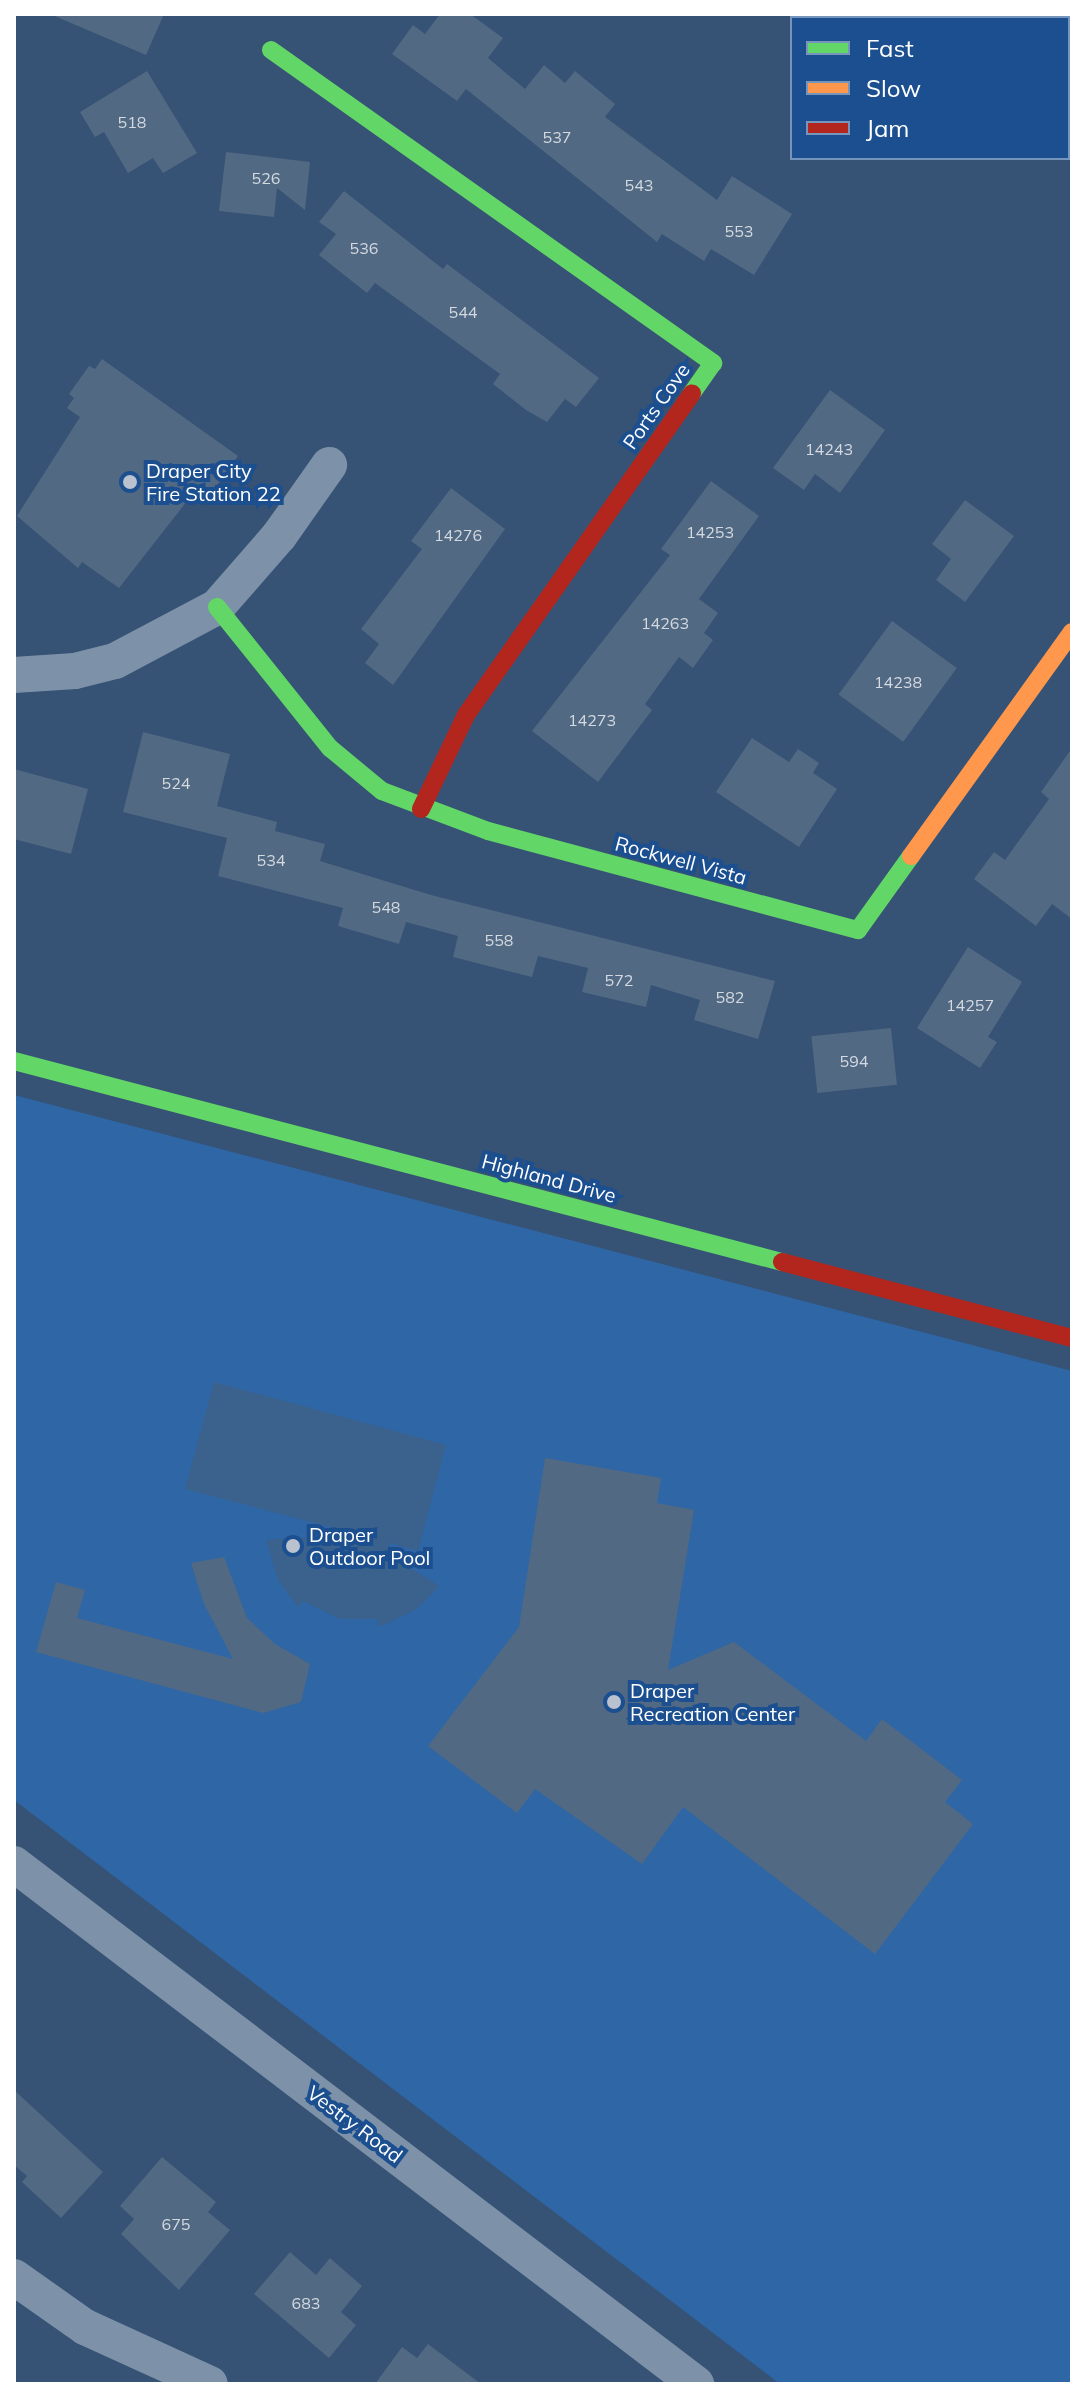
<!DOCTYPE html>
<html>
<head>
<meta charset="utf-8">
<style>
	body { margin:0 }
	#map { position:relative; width:1086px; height:2398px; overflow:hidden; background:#365274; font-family:Mulish,sans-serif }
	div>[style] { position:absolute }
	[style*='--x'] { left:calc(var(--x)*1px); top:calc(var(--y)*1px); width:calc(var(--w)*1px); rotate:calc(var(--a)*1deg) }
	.green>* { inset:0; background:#2f66a5 }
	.water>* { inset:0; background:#3b618d }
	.building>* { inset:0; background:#526984; transform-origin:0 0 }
	.street>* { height:36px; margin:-18px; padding:0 18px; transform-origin:18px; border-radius:18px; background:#7d92a8 }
	.fast>* { height:18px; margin:-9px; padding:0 9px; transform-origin:9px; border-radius:9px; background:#63d668 }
	.slow>* { height:18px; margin:-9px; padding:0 9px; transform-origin:9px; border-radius:9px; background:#ff974d }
	.jam>* { height:18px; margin:-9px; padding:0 9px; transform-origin:9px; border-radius:9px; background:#b3261e }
	.dots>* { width:22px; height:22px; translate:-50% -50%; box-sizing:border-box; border:4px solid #1b4f8f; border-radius:50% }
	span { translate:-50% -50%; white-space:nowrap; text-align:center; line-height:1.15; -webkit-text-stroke:8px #1b4f8f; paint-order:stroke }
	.number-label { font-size:16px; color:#d4dae0 }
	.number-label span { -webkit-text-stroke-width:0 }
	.street-label { font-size:20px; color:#fff }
	.poi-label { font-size:20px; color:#fff }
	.left { translate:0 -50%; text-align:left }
	.frame { position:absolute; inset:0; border:16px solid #fff; pointer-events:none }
	.legend { position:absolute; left:790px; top:16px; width:280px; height:144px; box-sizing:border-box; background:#1b4f8f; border:2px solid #7695bc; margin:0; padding:10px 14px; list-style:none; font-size:24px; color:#fff }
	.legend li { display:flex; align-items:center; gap:16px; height:40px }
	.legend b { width:40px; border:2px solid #7695bc }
</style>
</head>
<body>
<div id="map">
	<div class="green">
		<div style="clip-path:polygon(14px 1095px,1072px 1371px,1072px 2384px,780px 2384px,14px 1800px)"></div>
	</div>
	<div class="water">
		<div style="clip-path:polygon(214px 1382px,446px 1445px,418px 1551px,390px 1543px,388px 1554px,439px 1586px,417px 1609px,379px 1627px,377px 1619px,340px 1619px,303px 1601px,298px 1607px,278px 1580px,266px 1540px,328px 1536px,330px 1527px,185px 1489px)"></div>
	</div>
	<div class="building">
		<div style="clip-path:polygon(50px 14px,164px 14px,146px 55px)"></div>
		<div style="clip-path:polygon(440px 14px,470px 14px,503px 38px,488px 58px,525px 89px,544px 65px,565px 83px,575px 71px,615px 104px,605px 117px,717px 200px,732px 176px,792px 214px,754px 275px,711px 249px,704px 261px,662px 234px,657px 242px,466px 89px,457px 101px,392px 54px,413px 25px,425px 34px)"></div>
		<div style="clip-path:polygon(147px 71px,197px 153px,163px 173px,153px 158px,128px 173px,104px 132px,95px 137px,80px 112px)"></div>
		<div style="clip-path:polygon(226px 152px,310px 162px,305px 210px,277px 188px,274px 217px,219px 211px)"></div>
		<div style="clip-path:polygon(344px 191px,443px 269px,447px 264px,599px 378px,576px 407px,565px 399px,547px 422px,526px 410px,493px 384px,500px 374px,375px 283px,367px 293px,319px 255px,336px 234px,319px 222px)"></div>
		<div style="clip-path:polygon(102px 359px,238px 456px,203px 505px,191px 496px,119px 588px,82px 562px,78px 568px,17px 516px,80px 417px,67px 408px,74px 398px,69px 394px,89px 366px,95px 369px)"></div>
		<div style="clip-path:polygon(830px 390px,885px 430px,840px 493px,815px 474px,804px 490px,773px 468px)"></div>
		<div style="clip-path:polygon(711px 481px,759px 516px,699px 599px,718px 613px,704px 633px,713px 640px,693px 668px,679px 657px,645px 704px,652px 710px,598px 782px,532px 731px,670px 555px,661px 549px)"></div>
		<div style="clip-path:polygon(451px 488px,505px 529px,393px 685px,365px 663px,379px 644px,361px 629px,422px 549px,411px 541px)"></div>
		<div style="clip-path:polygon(965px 500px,1014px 536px,965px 602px,936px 580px,951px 559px,932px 544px)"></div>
		<div style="left:892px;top:621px;width:80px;height:91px;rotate:36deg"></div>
		<div style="clip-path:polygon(143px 732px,230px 754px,217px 806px,277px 822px,275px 831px,325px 844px,320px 861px,431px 895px,775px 981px,758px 1039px,694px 1020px,700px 1000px,651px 985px,646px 1007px,582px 992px,588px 968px,538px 956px,532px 977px,453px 957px,458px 936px,406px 922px,399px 944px,338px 926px,343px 908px,218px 876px,227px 838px,123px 812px)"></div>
		<div style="clip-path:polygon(752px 738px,789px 762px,798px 749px,819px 763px,813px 773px,837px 789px,799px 847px,716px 792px)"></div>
		<div style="clip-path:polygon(1072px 748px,1072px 919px,1052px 904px,1036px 926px,974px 879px,994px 852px,1005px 860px,1049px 799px,1041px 792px)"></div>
		<div style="clip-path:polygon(14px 769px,88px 789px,71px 854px,14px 839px)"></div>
		<div style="clip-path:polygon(968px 947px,1022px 982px,988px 1037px,997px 1042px,980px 1068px,917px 1028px)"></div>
		<div style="left:891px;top:1028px;width:57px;height:80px;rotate:84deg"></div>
		<div style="clip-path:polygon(545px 1458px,661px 1478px,657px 1503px,694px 1510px,668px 1670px,734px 1642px,866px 1741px,882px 1719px,962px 1780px,945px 1802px,973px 1824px,875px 1954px,683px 1807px,642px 1864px,535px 1789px,517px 1813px,428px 1746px,519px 1627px)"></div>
		<div style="clip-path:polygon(224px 1557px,247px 1618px,275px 1644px,310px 1664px,301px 1702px,263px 1713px,36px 1652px,56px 1582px,85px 1590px,77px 1618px,233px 1659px,204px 1604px,191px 1563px)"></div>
		<div style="clip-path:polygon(14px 2090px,103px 2172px,61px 2218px,22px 2182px,27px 2176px,14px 2165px)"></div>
		<div style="clip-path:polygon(162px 2157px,216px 2202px,208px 2212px,230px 2230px,179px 2290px,121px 2234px,134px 2219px,120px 2206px)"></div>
		<div style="clip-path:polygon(290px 2252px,316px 2275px,330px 2258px,362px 2286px,341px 2312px,356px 2325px,329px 2358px,254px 2294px)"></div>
		<div style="clip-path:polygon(428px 2344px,481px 2384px,375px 2384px,402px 2347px,417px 2358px)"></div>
	</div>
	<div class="street">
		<div style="--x:14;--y:675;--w:61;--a:-3.8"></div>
		<div style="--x:75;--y:671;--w:41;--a:-14"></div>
		<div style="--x:115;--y:661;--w:115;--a:-27.9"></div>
		<div style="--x:217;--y:607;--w:94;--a:-48.9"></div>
		<div style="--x:279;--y:536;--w:87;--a:-54.8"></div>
		<div style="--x:14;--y:1864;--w:858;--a:37.32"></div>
		<div style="--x:14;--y:2277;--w:87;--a:35.2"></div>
		<div style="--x:85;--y:2327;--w:137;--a:24.5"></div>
	</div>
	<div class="fast">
		<div style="--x:271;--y:50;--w:542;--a:35.3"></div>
		<div style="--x:713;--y:363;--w:37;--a:125"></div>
		<div style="--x:217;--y:607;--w:181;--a:51.3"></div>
		<div style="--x:330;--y:748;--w:67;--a:39.6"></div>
		<div style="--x:382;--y:791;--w:113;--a:20.7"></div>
		<div style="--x:488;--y:831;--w:383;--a:15"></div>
		<div style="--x:858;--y:930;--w:91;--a:-54.4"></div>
		<div style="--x:14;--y:1061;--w:794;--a:14.67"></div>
	</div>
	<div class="slow">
		<div style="--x:911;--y:856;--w:276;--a:-54.3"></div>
	</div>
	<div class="jam">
		<div style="--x:421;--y:809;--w:104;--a:-64.4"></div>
		<div style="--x:466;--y:715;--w:393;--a:-54.9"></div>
		<div style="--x:782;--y:1262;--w:300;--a:14.7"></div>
	</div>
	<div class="dots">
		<div style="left:130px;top:482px;background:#b9c2ce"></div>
		<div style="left:293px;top:1546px;background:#b9c2ce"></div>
		<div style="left:614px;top:1702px;background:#b9c2ce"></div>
	</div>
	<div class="number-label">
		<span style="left:132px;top:122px">518</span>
		<span style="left:557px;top:137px">537</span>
		<span style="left:266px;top:178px">526</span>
		<span style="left:639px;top:185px">543</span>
		<span style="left:739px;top:231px">553</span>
		<span style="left:364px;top:248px">536</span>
		<span style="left:463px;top:312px">544</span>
		<span style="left:829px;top:449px">14243</span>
		<span style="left:710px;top:532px">14253</span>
		<span style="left:458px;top:535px">14276</span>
		<span style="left:665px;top:623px">14263</span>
		<span style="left:898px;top:682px">14238</span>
		<span style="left:592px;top:720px">14273</span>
		<span style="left:176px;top:783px">524</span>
		<span style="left:271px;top:860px">534</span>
		<span style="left:386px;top:907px">548</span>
		<span style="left:499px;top:940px">558</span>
		<span style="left:619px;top:980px">572</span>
		<span style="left:730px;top:997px">582</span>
		<span style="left:970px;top:1005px">14257</span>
		<span style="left:854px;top:1061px">594</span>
		<span style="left:176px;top:2224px">675</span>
		<span style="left:306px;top:2303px">683</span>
	</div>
	<div class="street-label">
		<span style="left:656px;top:406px;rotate:-55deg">Ports Cove</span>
		<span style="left:681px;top:860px;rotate:15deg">Rockwell Vista</span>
		<span style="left:549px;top:1178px;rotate:15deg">Highland Drive</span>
		<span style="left:355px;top:2124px;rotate:37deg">Vestry Road</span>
	</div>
	<div class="poi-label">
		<span class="left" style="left:146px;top:482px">Draper City<br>Fire Station 22</span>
		<span class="left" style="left:309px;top:1546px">Draper<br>Outdoor Pool</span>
		<span class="left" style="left:630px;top:1702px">Draper<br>Recreation Center</span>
	</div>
	<div class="frame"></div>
	<ul class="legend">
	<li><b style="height:10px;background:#63d668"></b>Fast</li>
	<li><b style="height:10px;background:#ff974d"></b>Slow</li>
	<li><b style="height:10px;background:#b3261e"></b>Jam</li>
	</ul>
</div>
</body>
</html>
